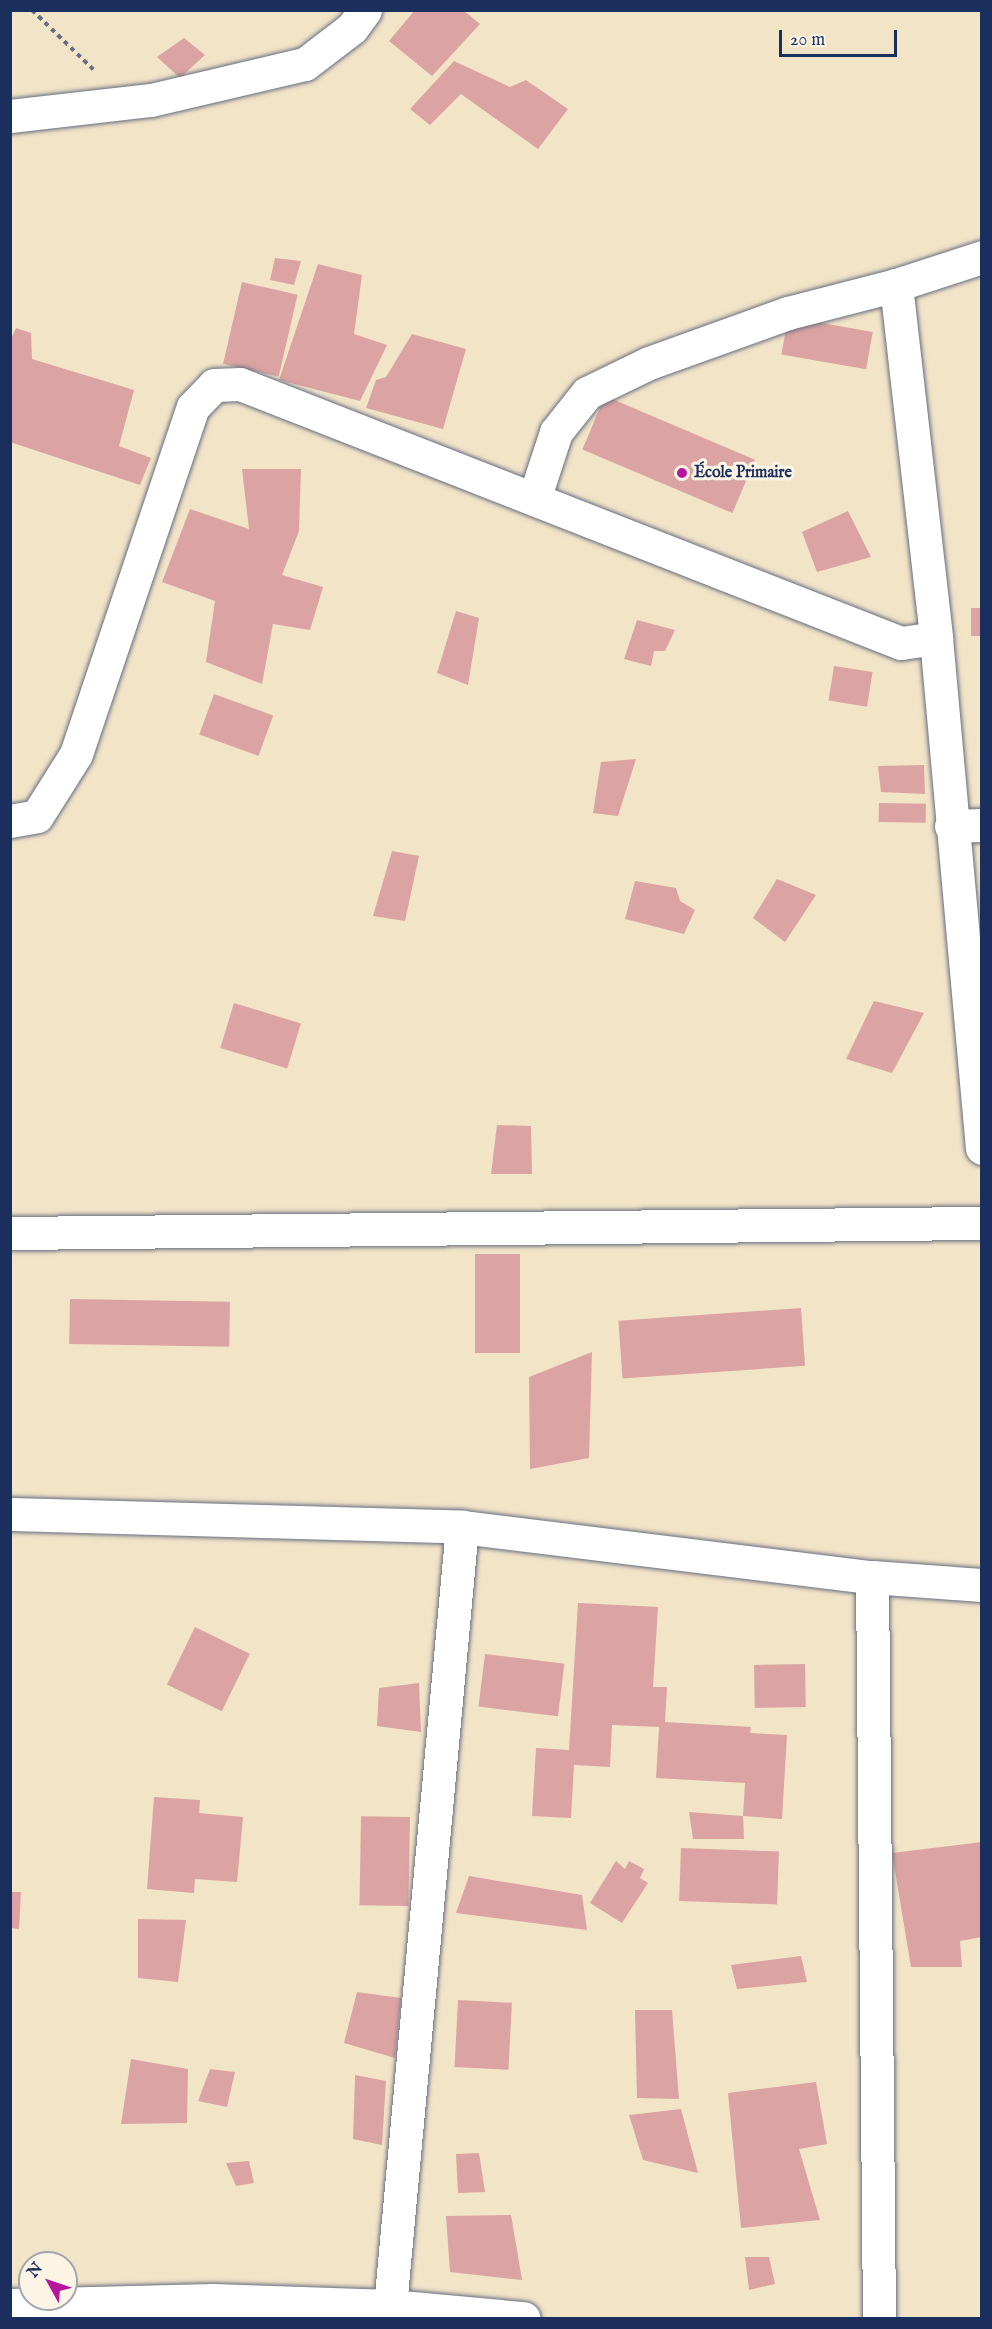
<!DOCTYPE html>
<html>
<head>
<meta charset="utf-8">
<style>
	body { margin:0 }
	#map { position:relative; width:992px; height:2329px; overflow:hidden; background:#f2e4c7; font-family:"IM FELL English",serif }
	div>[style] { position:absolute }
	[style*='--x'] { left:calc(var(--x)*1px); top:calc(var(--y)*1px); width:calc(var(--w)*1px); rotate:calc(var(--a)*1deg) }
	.building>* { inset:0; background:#dba4a2; transform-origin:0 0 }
	.path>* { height:4px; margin-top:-2px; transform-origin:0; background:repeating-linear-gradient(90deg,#666e83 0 4.5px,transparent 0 9px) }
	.roads { filter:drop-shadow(0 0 2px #666e83) drop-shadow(0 0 2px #666e83) }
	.street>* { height:33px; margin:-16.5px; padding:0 16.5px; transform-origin:16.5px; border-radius:16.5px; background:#fff }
	.dots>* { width:16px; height:16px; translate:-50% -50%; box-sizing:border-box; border:3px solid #fcf5e5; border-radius:50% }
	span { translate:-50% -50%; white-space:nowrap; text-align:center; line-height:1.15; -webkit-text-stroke:6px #fcf5e5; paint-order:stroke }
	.poi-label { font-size:16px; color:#1b2f5e; font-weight:700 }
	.left { translate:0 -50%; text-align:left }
	.frame { position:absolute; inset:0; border:12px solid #1b2f5e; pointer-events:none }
	.north { position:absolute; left:18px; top:2251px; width:60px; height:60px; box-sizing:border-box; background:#fcf5e5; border:2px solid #a2a6af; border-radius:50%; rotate:310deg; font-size:16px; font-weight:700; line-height:24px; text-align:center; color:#1b2f5e }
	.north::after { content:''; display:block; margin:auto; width:21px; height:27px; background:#b5179e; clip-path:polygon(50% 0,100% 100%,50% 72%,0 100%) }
	.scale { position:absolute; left:779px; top:30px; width:118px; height:27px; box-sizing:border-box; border:3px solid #1b2f5e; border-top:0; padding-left:8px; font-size:18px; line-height:21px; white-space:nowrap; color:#1b2f5e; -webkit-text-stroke:4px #fcf5e5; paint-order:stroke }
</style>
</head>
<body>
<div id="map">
	<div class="building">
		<div style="clip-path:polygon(415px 10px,463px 10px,480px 24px,432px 76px,389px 41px)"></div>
		<div style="clip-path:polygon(184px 38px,205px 55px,180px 78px,157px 57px)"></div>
		<div style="clip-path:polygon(454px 61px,510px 87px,526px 80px,568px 109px,538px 149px,461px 94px,430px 125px,410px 109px)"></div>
		<div style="clip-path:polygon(275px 258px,301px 261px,294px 285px,270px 280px)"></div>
		<div style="clip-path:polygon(318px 264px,362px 275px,354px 334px,387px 345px,360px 401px,279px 380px)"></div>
		<div style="left:242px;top:282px;width:57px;height:84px;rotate:13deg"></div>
		<div style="left:788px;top:317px;width:86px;height:38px;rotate:10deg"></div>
		<div style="clip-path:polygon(16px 328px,31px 333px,32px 359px,134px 390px,119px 446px,151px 458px,140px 485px,10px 442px,10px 341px)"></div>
		<div style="clip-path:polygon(412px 334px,466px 349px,443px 429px,366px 408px,376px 380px,386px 377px)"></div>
		<div style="left:605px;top:396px;width:163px;height:58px;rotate:23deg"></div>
		<div style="clip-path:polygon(242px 469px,301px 469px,299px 531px,282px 575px,323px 587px,310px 630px,273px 624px,262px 684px,206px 662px,215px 601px,162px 582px,190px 509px,249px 529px)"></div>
		<div style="clip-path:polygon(848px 511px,871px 557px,817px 572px,802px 532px)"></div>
		<div style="left:982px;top:608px;width:28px;height:11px;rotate:90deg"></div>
		<div style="clip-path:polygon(456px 611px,479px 618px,468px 685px,437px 673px)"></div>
		<div style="clip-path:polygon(637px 620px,675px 630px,665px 651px,654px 651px,651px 666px,624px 659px)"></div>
		<div style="left:834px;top:666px;width:39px;height:35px;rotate:9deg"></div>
		<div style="left:214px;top:694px;width:63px;height:43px;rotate:20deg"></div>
		<div style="clip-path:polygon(636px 759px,618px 816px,593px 813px,601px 762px)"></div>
		<div style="clip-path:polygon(924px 765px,925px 794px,881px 792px,878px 766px)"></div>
		<div style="left:879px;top:803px;width:47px;height:19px;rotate:1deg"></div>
		<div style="clip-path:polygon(392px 851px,419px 856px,405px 921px,373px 916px)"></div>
		<div style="clip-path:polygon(777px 879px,816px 895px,785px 942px,753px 918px)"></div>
		<div style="clip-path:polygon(635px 881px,676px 888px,680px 901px,695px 910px,684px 934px,625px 919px)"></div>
		<div style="clip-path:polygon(874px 1001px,924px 1013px,892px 1073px,846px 1059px)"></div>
		<div style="left:234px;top:1003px;width:70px;height:47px;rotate:17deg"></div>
		<div style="clip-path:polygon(497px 1125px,531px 1126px,532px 1174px,491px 1174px)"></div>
		<div style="left:475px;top:1254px;width:45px;height:99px"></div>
		<div style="left:70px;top:1299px;width:160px;height:45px;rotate:1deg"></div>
		<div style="left:801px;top:1308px;width:58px;height:183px;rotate:86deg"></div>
		<div style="clip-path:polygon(592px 1352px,589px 1458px,530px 1469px,529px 1377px)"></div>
		<div style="clip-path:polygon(578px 1603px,658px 1607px,653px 1687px,667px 1687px,665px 1722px,751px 1727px,750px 1733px,787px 1735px,782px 1819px,743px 1816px,745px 1783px,656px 1778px,659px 1727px,612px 1725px,610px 1767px,574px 1765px,571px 1818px,532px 1816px,536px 1748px,569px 1750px)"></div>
		<div style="left:195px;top:1627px;width:61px;height:64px;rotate:26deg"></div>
		<div style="left:485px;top:1654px;width:80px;height:53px;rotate:7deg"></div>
		<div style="left:805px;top:1664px;width:43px;height:51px;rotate:89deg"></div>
		<div style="clip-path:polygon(419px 1683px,421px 1732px,377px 1726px,379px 1688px)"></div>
		<div style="clip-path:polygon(154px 1797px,200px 1800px,199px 1813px,243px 1817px,237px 1882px,195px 1879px,194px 1893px,147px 1889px)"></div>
		<div style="clip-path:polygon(689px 1812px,743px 1816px,744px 1839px,693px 1839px)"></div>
		<div style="left:410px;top:1817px;width:89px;height:49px;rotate:91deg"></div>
		<div style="clip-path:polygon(982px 1842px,982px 1937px,960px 1941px,962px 1967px,911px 1967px,892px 1853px)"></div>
		<div style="left:681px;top:1848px;width:98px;height:53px;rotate:2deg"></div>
		<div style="clip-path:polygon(616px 1861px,625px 1869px,629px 1861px,644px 1869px,640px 1878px,648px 1883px,622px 1923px,590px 1903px)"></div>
		<div style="clip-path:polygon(469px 1876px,582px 1895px,587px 1930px,456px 1913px)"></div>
		<div style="clip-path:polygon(10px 1892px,21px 1892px,19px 1929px,10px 1928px)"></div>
		<div style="clip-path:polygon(138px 1919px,186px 1920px,178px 1982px,138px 1978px)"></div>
		<div style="clip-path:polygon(801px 1956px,807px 1982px,737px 1989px,731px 1965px)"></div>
		<div style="clip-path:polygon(357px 1992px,401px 1998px,395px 2058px,344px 2043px)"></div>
		<div style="left:458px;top:2000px;width:54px;height:67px;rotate:3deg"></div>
		<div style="clip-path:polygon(635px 2010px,672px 2010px,679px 2099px,637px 2098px)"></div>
		<div style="clip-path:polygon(131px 2059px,188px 2069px,187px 2123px,121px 2124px)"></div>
		<div style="clip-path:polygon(210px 2069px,235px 2072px,227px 2107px,198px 2101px)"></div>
		<div style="clip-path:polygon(355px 2075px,386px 2081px,382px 2145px,353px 2139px)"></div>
		<div style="clip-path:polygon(816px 2082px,827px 2144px,799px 2149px,820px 2220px,741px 2228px,728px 2093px)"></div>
		<div style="clip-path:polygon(681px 2109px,698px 2173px,643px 2160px,629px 2115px)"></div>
		<div style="clip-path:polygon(479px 2153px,485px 2192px,458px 2193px,456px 2154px)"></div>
		<div style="clip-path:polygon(249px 2161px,254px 2183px,236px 2186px,226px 2163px)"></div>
		<div style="clip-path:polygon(511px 2215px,522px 2280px,450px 2272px,446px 2216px)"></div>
		<div style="clip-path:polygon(745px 2257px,769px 2257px,775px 2284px,749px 2290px)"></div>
	</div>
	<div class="path">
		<div style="--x:32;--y:10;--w:86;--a:44.1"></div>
	</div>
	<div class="roads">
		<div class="street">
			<div style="--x:10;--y:116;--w:142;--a:-6.5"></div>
			<div style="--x:151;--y:100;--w:158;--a:-13.2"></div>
			<div style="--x:305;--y:64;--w:59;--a:-37.5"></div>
			<div style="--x:352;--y:28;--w:22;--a:-54"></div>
			<div style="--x:896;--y:285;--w:90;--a:-18"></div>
			<div style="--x:534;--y:499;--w:71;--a:-71.8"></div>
			<div style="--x:556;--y:432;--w:50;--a:-51.5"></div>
			<div style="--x:587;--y:393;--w:69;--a:-25.8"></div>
			<div style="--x:649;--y:363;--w:148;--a:-19.8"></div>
			<div style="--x:788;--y:313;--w:112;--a:-14.5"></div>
			<div style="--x:896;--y:285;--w:355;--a:83.5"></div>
			<div style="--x:936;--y:638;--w:512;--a:84.85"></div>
			<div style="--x:10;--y:821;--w:27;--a:-10"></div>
			<div style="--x:37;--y:816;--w:73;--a:-57.8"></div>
			<div style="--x:76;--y:754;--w:366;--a:-71.4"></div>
			<div style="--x:193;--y:407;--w:30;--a:-46"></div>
			<div style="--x:214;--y:385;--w:26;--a:-2"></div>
			<div style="--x:240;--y:384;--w:710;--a:21.4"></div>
			<div style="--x:901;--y:643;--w:35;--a:-8"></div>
			<div style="--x:951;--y:826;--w:31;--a:-2"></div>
			<div style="--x:10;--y:1233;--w:972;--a:-0.59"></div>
			<div style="--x:10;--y:1514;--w:452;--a:1.6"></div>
			<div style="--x:462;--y:1527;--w:413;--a:7"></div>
			<div style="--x:872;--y:1577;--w:110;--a:4.2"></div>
			<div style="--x:872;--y:1577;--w:741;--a:89.46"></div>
			<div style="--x:10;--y:2305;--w:203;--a:-1.4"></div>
			<div style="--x:213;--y:2300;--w:177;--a:1.9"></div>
			<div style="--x:390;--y:2306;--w:134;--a:5.2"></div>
			<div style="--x:390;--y:2306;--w:782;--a:-84.72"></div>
		</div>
	</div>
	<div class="dots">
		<div style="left:682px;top:473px;background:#b5179e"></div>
	</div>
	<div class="poi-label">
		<span class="left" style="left:694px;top:473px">École Primaire</span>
	</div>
	<div class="frame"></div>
	<div class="north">N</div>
	<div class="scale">20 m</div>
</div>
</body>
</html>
